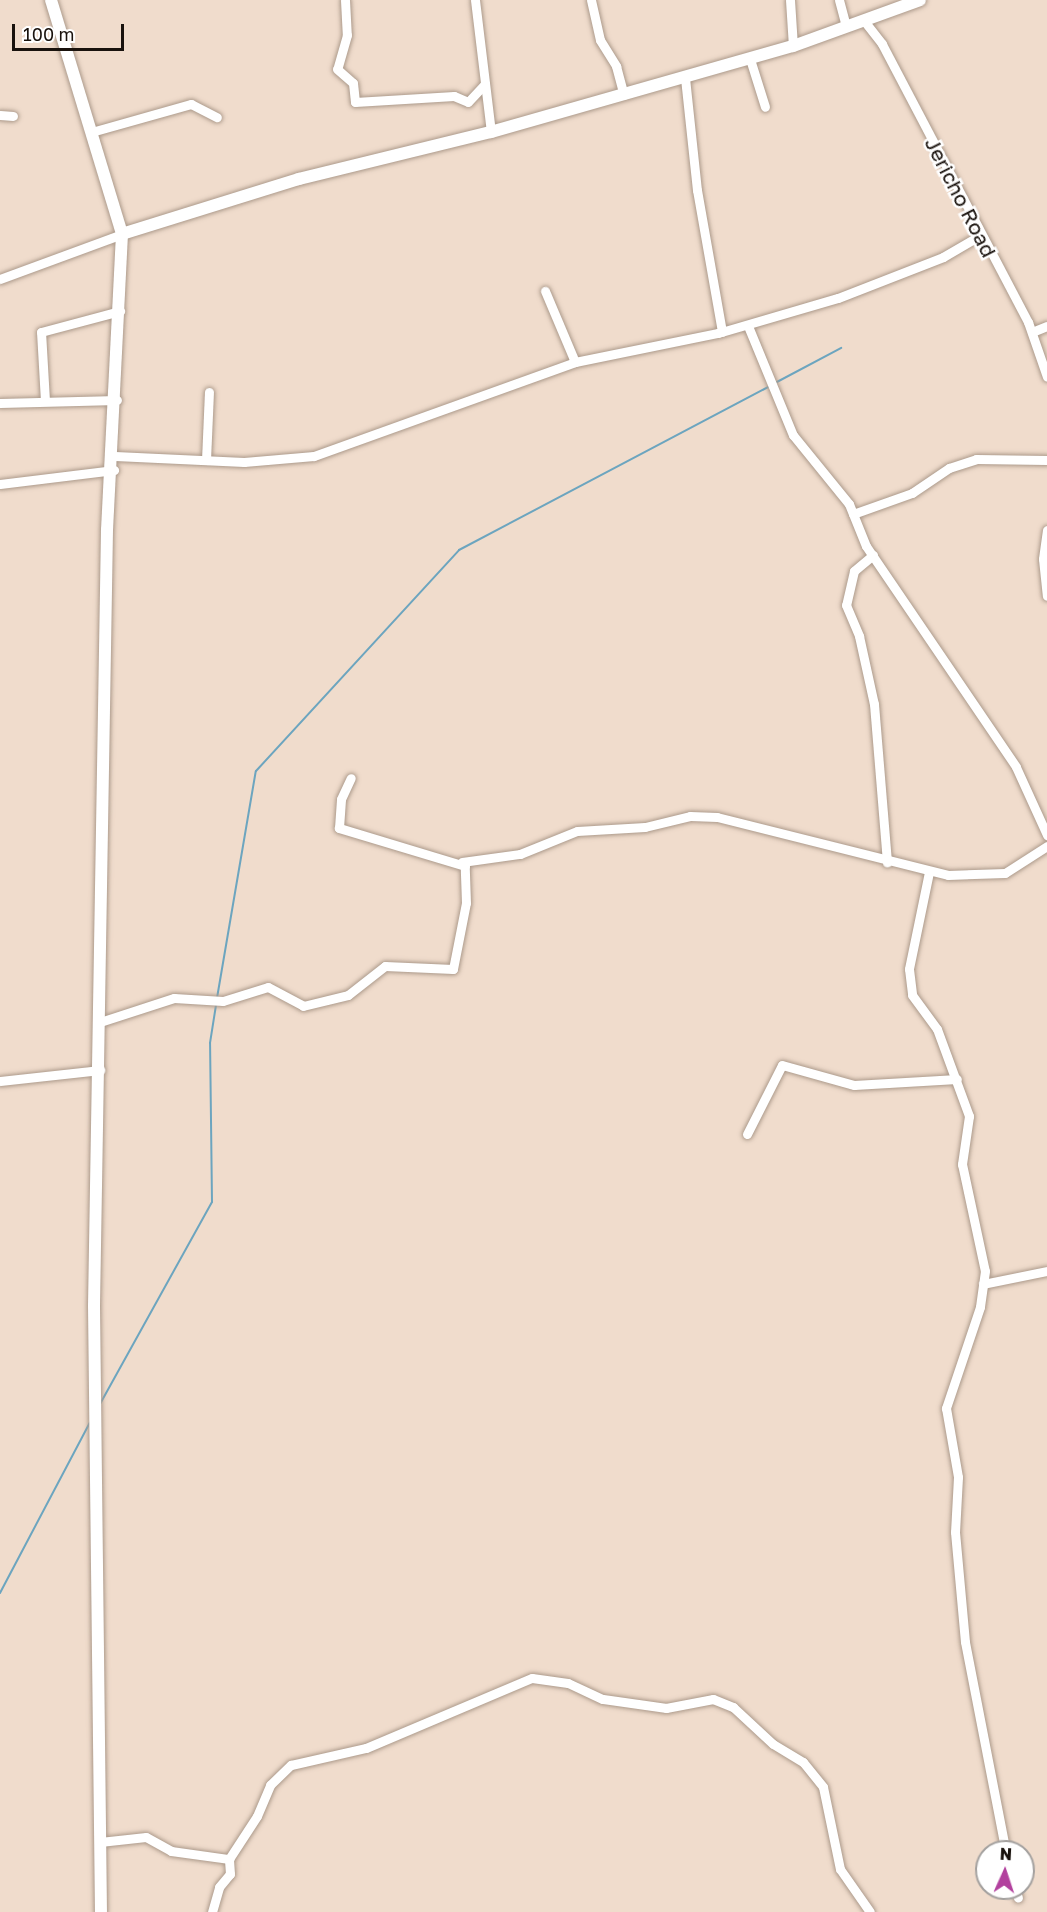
<!DOCTYPE html>
<html>
<head>
<meta charset="utf-8">
<style>
	body { margin:0 }
	#map { position:relative; width:1047px; height:1912px; overflow:hidden; background:#f0dccc; font-family:"Golos Text",sans-serif }
	div>[style] { position:absolute }
	[style*='--x'] { left:calc(var(--x)*1px); top:calc(var(--y)*1px); width:calc(var(--w)*1px); rotate:calc(var(--a)*1deg) }
	.stream>* { height:2px; margin:-1px; padding:0 1px; transform-origin:1px; border-radius:1px; background:#6ca5bf }
	.roads { filter:drop-shadow(0 0 2px #ac9a8b) drop-shadow(0 0 2px #ac9a8b) }
	.minor>* { height:9px; margin:-4.5px; padding:0 4.5px; transform-origin:4.5px; border-radius:4.5px; background:#fff }
	.major>* { height:12px; margin:-6px; padding:0 6px; transform-origin:6px; border-radius:6px; background:#fff }
	span { translate:-50% -50%; white-space:nowrap; text-align:center; line-height:1.15; -webkit-text-stroke:5px #fff; paint-order:stroke }
	.street-label { font-size:21px; color:#19120d }
	.north { position:absolute; left:975px; top:1840px; width:60px; height:60px; box-sizing:border-box; background:#fff; border:2px solid #a3a09e; border-radius:50%; rotate:3deg; font-size:16px; font-weight:700; line-height:24px; text-align:center; color:#19120d }
	.north::after { content:''; display:block; margin:auto; width:21px; height:27px; background:#b2419e; clip-path:polygon(50% 0,100% 100%,50% 72%,0 100%) }
	.scale { position:absolute; left:12px; top:24px; width:112px; height:27px; box-sizing:border-box; border:3px solid #19120d; border-top:0; padding-left:8px; font-size:18px; line-height:21px; white-space:nowrap; color:#19120d; -webkit-text-stroke:4px #fff; paint-order:stroke }
</style>
</head>
<body>
<div id="map">
	<div class="stream">
		<div style="--x:775;--y:383;--w:75;--a:-27.9"></div>
		<div style="--x:217;--y:998;--w:230;--a:-80.3"></div>
		<div style="--x:256;--y:771;--w:300;--a:-47.4"></div>
		<div style="--x:459;--y:550;--w:352;--a:-27.8"></div>
		<div style="--x:100;--y:1404;--w:231;--a:-61"></div>
		<div style="--x:212;--y:1202;--w:159;--a:-90.7"></div>
		<div style="--x:210;--y:1043;--w:39;--a:-81"></div>
		<div style="--x:0;--y:1593;--w:193;--a:-62.2"></div>
	</div>
	<div class="roads">
		<div class="minor">
			<div style="--x:345;--y:0;--w:35;--a:87"></div>
			<div style="--x:347;--y:35;--w:35;--a:106"></div>
			<div style="--x:337;--y:69;--w:21;--a:41"></div>
			<div style="--x:353;--y:83;--w:19;--a:84"></div>
			<div style="--x:355;--y:102;--w:99;--a:-3.5"></div>
			<div style="--x:454;--y:96;--w:15;--a:23"></div>
			<div style="--x:468;--y:102;--w:25;--a:-47"></div>
			<div style="--x:475;--y:0;--w:133;--a:83.1"></div>
			<div style="--x:591;--y:0;--w:41;--a:77.3"></div>
			<div style="--x:600;--y:40;--w:31;--a:58"></div>
			<div style="--x:616;--y:66;--w:30;--a:75"></div>
			<div style="--x:790;--y:0;--w:46;--a:86.3"></div>
			<div style="--x:839;--y:0;--w:28;--a:75"></div>
			<div style="--x:865;--y:22;--w:28;--a:52"></div>
			<div style="--x:882;--y:44;--w:314;--a:62.3"></div>
			<div style="--x:1028;--y:322;--w:58;--a:70.9"></div>
			<div style="--x:750;--y:59;--w:50;--a:72.6"></div>
			<div style="--x:685;--y:78;--w:113;--a:83.9"></div>
			<div style="--x:697;--y:190;--w:144;--a:80"></div>
			<div style="--x:0;--y:115;--w:13;--a:4"></div>
			<div style="--x:95;--y:131;--w:100;--a:-15.7"></div>
			<div style="--x:191;--y:104;--w:29;--a:27"></div>
			<div style="--x:0;--y:279;--w:130;--a:-20.2"></div>
			<div style="--x:545;--y:291;--w:77;--a:67.1"></div>
			<div style="--x:748;--y:326;--w:118;--a:67.6"></div>
			<div style="--x:793;--y:435;--w:89;--a:50.9"></div>
			<div style="--x:849;--y:504;--w:45;--a:68"></div>
			<div style="--x:866;--y:546;--w:267;--a:55.8"></div>
			<div style="--x:1016;--y:767;--w:75;--a:65.5"></div>
			<div style="--x:1032;--y:332;--w:16;--a:-22"></div>
			<div style="--x:45;--y:401;--w:69;--a:-93.3"></div>
			<div style="--x:41;--y:332;--w:82;--a:-14.9"></div>
			<div style="--x:0;--y:403;--w:117;--a:-1.5"></div>
			<div style="--x:115;--y:456;--w:129;--a:2.7"></div>
			<div style="--x:244;--y:462;--w:70;--a:-4.9"></div>
			<div style="--x:314;--y:456;--w:277;--a:-19.8"></div>
			<div style="--x:575;--y:362;--w:146;--a:-11.5"></div>
			<div style="--x:718;--y:333;--w:125;--a:-16.3"></div>
			<div style="--x:838;--y:298;--w:113;--a:-21.3"></div>
			<div style="--x:943;--y:257;--w:42;--a:-30.3"></div>
			<div style="--x:206;--y:460;--w:68;--a:-87.5"></div>
			<div style="--x:0;--y:484;--w:115;--a:-7"></div>
			<div style="--x:853;--y:514;--w:63;--a:-19.6"></div>
			<div style="--x:912;--y:493;--w:45;--a:-34"></div>
			<div style="--x:949;--y:468;--w:28;--a:-18"></div>
			<div style="--x:976;--y:459;--w:71;--a:0.8"></div>
			<div style="--x:1047;--y:530;--w:29;--a:98"></div>
			<div style="--x:1043;--y:559;--w:37;--a:84"></div>
			<div style="--x:873;--y:555;--w:25;--a:140"></div>
			<div style="--x:854;--y:571;--w:35;--a:103"></div>
			<div style="--x:846;--y:605;--w:34;--a:67"></div>
			<div style="--x:859;--y:636;--w:70;--a:77.6"></div>
			<div style="--x:874;--y:704;--w:159;--a:85.3"></div>
			<div style="--x:462;--y:862;--w:59;--a:-7.9"></div>
			<div style="--x:520;--y:854;--w:61;--a:-22"></div>
			<div style="--x:577;--y:831;--w:68;--a:-3.4"></div>
			<div style="--x:645;--y:827;--w:46;--a:-13.7"></div>
			<div style="--x:690;--y:816;--w:27;--a:2"></div>
			<div style="--x:717;--y:817;--w:238;--a:14.1"></div>
			<div style="--x:948;--y:875;--w:57;--a:-2"></div>
			<div style="--x:1005;--y:873;--w:50;--a:-32.7"></div>
			<div style="--x:929;--y:872;--w:99;--a:101.7"></div>
			<div style="--x:909;--y:969;--w:26;--a:83"></div>
			<div style="--x:912;--y:995;--w:42;--a:53.7"></div>
			<div style="--x:937;--y:1029;--w:93;--a:69.8"></div>
			<div style="--x:969;--y:1116;--w:49;--a:98.3"></div>
			<div style="--x:962;--y:1164;--w:109;--a:77.9"></div>
			<div style="--x:985;--y:1271;--w:36;--a:98"></div>
			<div style="--x:980;--y:1307;--w:107;--a:108.6"></div>
			<div style="--x:946;--y:1408;--w:70;--a:80.1"></div>
			<div style="--x:958;--y:1477;--w:55;--a:93.1"></div>
			<div style="--x:955;--y:1532;--w:110;--a:84.8"></div>
			<div style="--x:965;--y:1642;--w:214;--a:79"></div>
			<div style="--x:100;--y:1022;--w:78;--a:-18"></div>
			<div style="--x:174;--y:998;--w:49;--a:3.5"></div>
			<div style="--x:223;--y:1001;--w:47;--a:-17.3"></div>
			<div style="--x:268;--y:987;--w:40;--a:28"></div>
			<div style="--x:303;--y:1006;--w:46;--a:-13.7"></div>
			<div style="--x:348;--y:995;--w:47;--a:-38.1"></div>
			<div style="--x:385;--y:966;--w:68;--a:2.5"></div>
			<div style="--x:453;--y:969;--w:67;--a:-78.9"></div>
			<div style="--x:466;--y:903;--w:37;--a:-92"></div>
			<div style="--x:465;--y:866;--w:132;--a:-163.2"></div>
			<div style="--x:339;--y:828;--w:29;--a:-86"></div>
			<div style="--x:341;--y:799;--w:23;--a:-65"></div>
			<div style="--x:0;--y:1081;--w:101;--a:-6.3"></div>
			<div style="--x:747;--y:1134;--w:77;--a:-63.1"></div>
			<div style="--x:782;--y:1065;--w:75;--a:15.5"></div>
			<div style="--x:854;--y:1085;--w:103;--a:-3.3"></div>
			<div style="--x:983;--y:1284;--w:65;--a:-11.5"></div>
			<div style="--x:100;--y:1842;--w:46;--a:-6.2"></div>
			<div style="--x:146;--y:1837;--w:29;--a:29"></div>
			<div style="--x:171;--y:1851;--w:59;--a:7.9"></div>
			<div style="--x:229;--y:1859;--w:51;--a:-56.9"></div>
			<div style="--x:257;--y:1816;--w:34;--a:-67"></div>
			<div style="--x:270;--y:1785;--w:29;--a:-44"></div>
			<div style="--x:291;--y:1765;--w:77;--a:-12.8"></div>
			<div style="--x:366;--y:1748;--w:180;--a:-22.9"></div>
			<div style="--x:532;--y:1678;--w:36;--a:8"></div>
			<div style="--x:568;--y:1683;--w:38;--a:25"></div>
			<div style="--x:603;--y:1699;--w:64;--a:8.1"></div>
			<div style="--x:666;--y:1708;--w:48;--a:-10.8"></div>
			<div style="--x:713;--y:1699;--w:22;--a:22"></div>
			<div style="--x:733;--y:1707;--w:54;--a:42.8"></div>
			<div style="--x:773;--y:1744;--w:35;--a:31"></div>
			<div style="--x:803;--y:1762;--w:32;--a:51"></div>
			<div style="--x:823;--y:1787;--w:84;--a:78.3"></div>
			<div style="--x:840;--y:1869;--w:52;--a:55.1"></div>
			<div style="--x:1015;--y:1888;--w:10;--a:73"></div>
			<div style="--x:212;--y:1912;--w:26;--a:-74"></div>
			<div style="--x:219;--y:1887;--w:17;--a:-50"></div>
			<div style="--x:230;--y:1874;--w:15;--a:-94"></div>
		</div>
		<div class="major">
			<div style="--x:51;--y:0;--w:245;--a:73.1"></div>
			<div style="--x:122;--y:234;--w:296;--a:92.9"></div>
			<div style="--x:107;--y:530;--w:776;--a:90.96"></div>
			<div style="--x:94;--y:1306;--w:606;--a:89.34"></div>
			<div style="--x:122;--y:234;--w:185;--a:-17.3"></div>
			<div style="--x:299;--y:179;--w:198;--a:-13.8"></div>
			<div style="--x:491;--y:132;--w:314;--a:-15.9"></div>
			<div style="--x:793;--y:46;--w:135;--a:-19.9"></div>
		</div>
	</div>
	<div class="street-label">
		<span style="left:961px;top:197px;rotate:63deg">Jericho Road</span>
	</div>
	<div class="north">N</div>
	<div class="scale">100 m</div>
</div>
</body>
</html>
